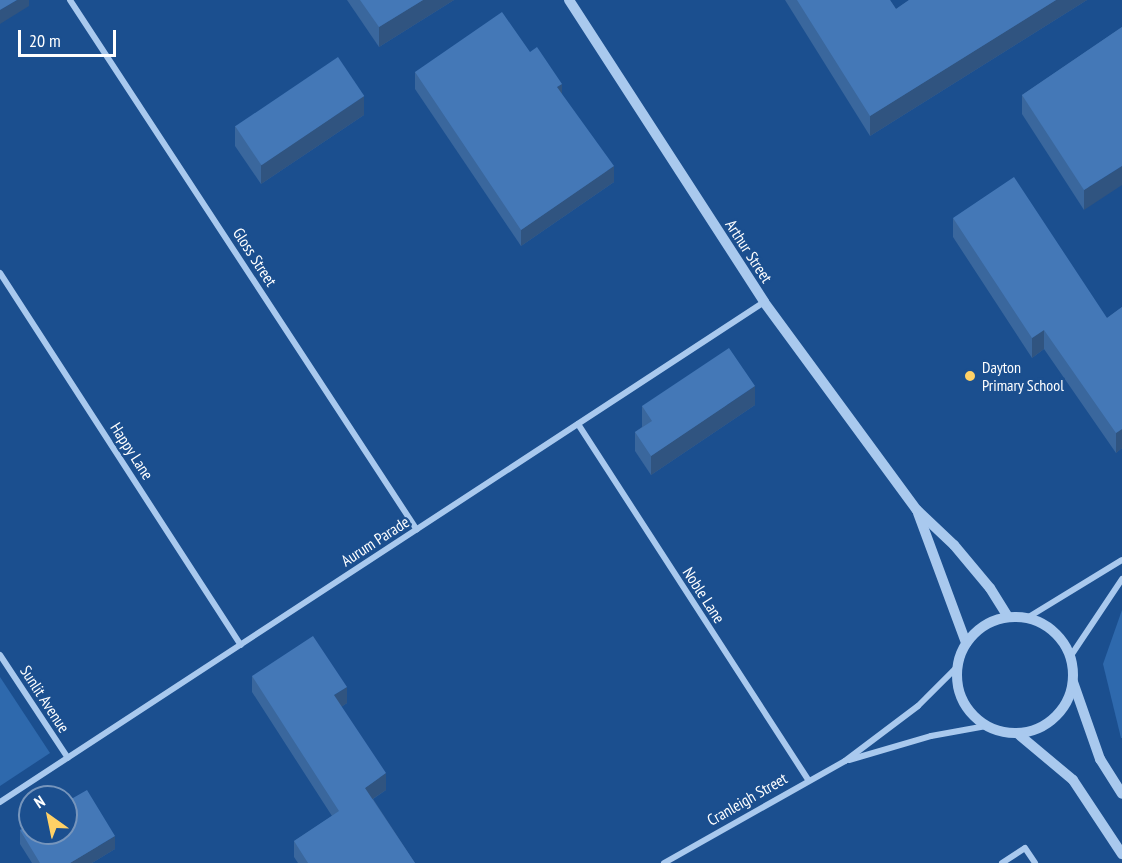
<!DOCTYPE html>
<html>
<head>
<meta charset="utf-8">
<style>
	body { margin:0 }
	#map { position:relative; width:1122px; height:863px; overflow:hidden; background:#1b4f8f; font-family:"PT Sans Narrow",sans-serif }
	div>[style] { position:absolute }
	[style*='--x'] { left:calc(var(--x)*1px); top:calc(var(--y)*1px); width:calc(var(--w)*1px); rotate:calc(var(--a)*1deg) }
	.green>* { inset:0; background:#2e69ad }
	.minor>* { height:6px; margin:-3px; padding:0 3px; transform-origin:3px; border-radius:3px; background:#a9c9ee }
	.tertiary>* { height:10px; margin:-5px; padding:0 5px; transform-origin:5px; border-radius:5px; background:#a9c9ee }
	.tertiary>.ring { margin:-5px; padding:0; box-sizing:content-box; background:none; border:10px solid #a9c9ee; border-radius:50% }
	.wall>* { inset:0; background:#3a679d }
	.shaded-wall>* { inset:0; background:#305480 }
	.building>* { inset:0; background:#4478b7; transform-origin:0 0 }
	.dots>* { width:16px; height:16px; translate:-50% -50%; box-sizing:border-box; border:3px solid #1b4f8f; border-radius:50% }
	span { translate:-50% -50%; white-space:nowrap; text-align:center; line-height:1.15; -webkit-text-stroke:4.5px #1b4f8f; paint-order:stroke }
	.street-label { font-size:16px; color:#fff }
	.poi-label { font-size:16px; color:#fff }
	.left { translate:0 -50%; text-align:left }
	.north { position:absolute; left:18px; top:785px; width:60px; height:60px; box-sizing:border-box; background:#1b4f8f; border:2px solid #7695bc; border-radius:50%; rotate:327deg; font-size:16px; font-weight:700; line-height:24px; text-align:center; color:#fff }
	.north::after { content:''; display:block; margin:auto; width:21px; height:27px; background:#ffd166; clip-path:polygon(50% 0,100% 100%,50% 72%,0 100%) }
	.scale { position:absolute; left:18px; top:30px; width:98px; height:27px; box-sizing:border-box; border:3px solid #fff; border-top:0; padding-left:8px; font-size:18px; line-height:21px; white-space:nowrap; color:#fff; -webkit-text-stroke:4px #1b4f8f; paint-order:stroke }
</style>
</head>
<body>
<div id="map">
	<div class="green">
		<div style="clip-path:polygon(1122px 610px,1122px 738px,1121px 738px,1103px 664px)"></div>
		<div style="clip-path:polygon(0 677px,50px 753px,0 786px)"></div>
	</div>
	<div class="minor">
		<div style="--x:70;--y:0;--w:633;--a:56.79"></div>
		<div style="--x:0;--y:273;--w:443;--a:57.1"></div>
		<div style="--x:578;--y:424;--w:424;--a:57.1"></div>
		<div style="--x:1027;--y:618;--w:111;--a:-31.4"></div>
		<div style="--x:0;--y:655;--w:123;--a:56.6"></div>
		<div style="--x:1070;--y:657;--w:94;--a:-56.3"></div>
		<div style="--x:849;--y:760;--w:85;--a:-16.3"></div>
		<div style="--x:931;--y:736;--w:56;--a:-10.3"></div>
		<div style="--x:0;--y:802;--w:913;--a:-33.2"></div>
		<div style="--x:664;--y:863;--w:208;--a:-29.4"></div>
		<div style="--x:845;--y:761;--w:91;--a:-37"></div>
		<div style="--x:918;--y:706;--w:55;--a:-45"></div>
		<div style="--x:1002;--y:863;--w:27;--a:-33"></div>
		<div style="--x:1025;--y:848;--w:18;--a:56"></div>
	</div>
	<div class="tertiary">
		<div style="--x:569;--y:0;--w:359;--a:57.1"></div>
		<div style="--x:764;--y:302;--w:258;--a:53.7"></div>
		<div style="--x:917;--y:510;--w:51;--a:43.4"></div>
		<div style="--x:954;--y:545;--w:56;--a:50.1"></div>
		<div style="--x:990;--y:588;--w:34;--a:58"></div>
		<div style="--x:918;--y:513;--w:139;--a:69.7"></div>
		<div class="ring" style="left:957px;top:617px;width:106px;height:106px"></div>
		<div style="--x:1073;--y:682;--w:82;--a:70.7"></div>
		<div style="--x:1100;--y:759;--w:41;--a:57.8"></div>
		<div style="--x:1017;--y:733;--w:73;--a:40"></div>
		<div style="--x:1073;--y:780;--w:89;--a:56.5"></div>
	</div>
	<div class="wall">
		<div style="clip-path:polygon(347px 0,454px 0,379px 47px)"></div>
		<div style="clip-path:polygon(785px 0,890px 0,896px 9px,909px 0,1087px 0,870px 136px)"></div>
		<div style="clip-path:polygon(1122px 27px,1084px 210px,1022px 114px,1022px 95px)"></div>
		<div style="clip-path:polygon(530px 52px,562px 95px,614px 182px,521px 246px,415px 89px,415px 72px)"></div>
		<div style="clip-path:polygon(364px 115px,261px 184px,235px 146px,235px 126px)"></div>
		<div style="clip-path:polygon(953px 218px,1107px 318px,1122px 307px,1122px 448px,1116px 453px,1044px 349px,1032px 358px,953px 237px)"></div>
		<div style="clip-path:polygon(755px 405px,651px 475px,635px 451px,635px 432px,642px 427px,642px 406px)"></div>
		<div style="clip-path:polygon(252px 676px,347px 703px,341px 707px,386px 790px,373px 799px,415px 863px,298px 863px,294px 857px,294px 841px,332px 816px,252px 692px)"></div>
		<div style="clip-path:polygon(20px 830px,115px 849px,92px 863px,32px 863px,20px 844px)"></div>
	</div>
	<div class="shaded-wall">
		<div style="clip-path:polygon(17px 0,29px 0,29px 6px,0 24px,0 10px)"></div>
		<div style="clip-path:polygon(423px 0,454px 0,379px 47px,379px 27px)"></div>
		<div style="clip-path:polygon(1056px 0,1087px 0,870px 136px,870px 116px)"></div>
		<div style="clip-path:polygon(562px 84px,562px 100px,557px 87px)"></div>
		<div style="clip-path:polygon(364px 96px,364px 115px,261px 184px,261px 165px)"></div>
		<div style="clip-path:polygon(614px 166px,614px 182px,521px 246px,521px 230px)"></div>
		<div style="clip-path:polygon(1122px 166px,1122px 185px,1084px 210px,1084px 190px)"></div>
		<div style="clip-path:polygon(1044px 330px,1044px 349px,1032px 358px,1032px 338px)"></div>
		<div style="clip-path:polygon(755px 386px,755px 405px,651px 475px,651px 456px)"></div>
		<div style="clip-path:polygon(1122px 429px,1122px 448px,1116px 453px,1116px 433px)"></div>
		<div style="clip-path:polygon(347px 687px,347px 703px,334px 712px,334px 695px)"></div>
		<div style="clip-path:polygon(386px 773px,386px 790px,365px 804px,365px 788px)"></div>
		<div style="clip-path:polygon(115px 836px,115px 849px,92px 863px,70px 863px)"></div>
	</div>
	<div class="building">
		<div style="clip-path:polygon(0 0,17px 0,0 10px)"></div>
		<div style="clip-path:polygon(360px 0,423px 0,379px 27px)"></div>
		<div style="clip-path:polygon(797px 0,890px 0,896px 9px,909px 0,1056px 0,870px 116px)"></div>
		<div style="clip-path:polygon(502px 12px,530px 52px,537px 47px,562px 84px,557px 87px,614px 166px,521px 230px,415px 72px)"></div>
		<div style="clip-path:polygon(1122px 27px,1122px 166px,1084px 190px,1022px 95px)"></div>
		<div style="left:338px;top:57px;width:47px;height:124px;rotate:56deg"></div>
		<div style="clip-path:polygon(1014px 177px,1107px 318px,1122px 307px,1122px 429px,1116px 433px,1044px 330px,1032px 338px,953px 218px)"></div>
		<div style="clip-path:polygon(729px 348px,755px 386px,651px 456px,635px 432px,652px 421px,642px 406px)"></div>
		<div style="clip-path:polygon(313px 636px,347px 687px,334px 695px,386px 773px,365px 788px,415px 863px,308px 863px,294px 841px,339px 811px,252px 676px)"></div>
		<div style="clip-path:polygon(87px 790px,115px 836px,70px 863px,40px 863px,20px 830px,30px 824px,30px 833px,66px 833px,66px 802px)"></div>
	</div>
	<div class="dots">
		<div style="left:970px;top:376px;background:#ffd166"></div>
	</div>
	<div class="street-label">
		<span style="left:749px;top:251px;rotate:57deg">Arthur Street</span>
		<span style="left:255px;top:257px;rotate:57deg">Gloss Street</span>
		<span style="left:132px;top:451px;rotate:57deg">Happy Lane</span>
		<span style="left:375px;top:541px;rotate:-33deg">Aurum Parade</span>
		<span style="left:704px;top:595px;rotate:57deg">Noble Lane</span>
		<span style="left:45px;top:699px;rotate:57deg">Sunlit Avenue</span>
		<span style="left:747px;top:799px;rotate:-30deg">Cranleigh Street</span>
	</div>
	<div class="poi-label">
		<span class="left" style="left:982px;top:376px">Dayton<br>Primary School</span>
	</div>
	<div class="north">N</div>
	<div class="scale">20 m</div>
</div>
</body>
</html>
